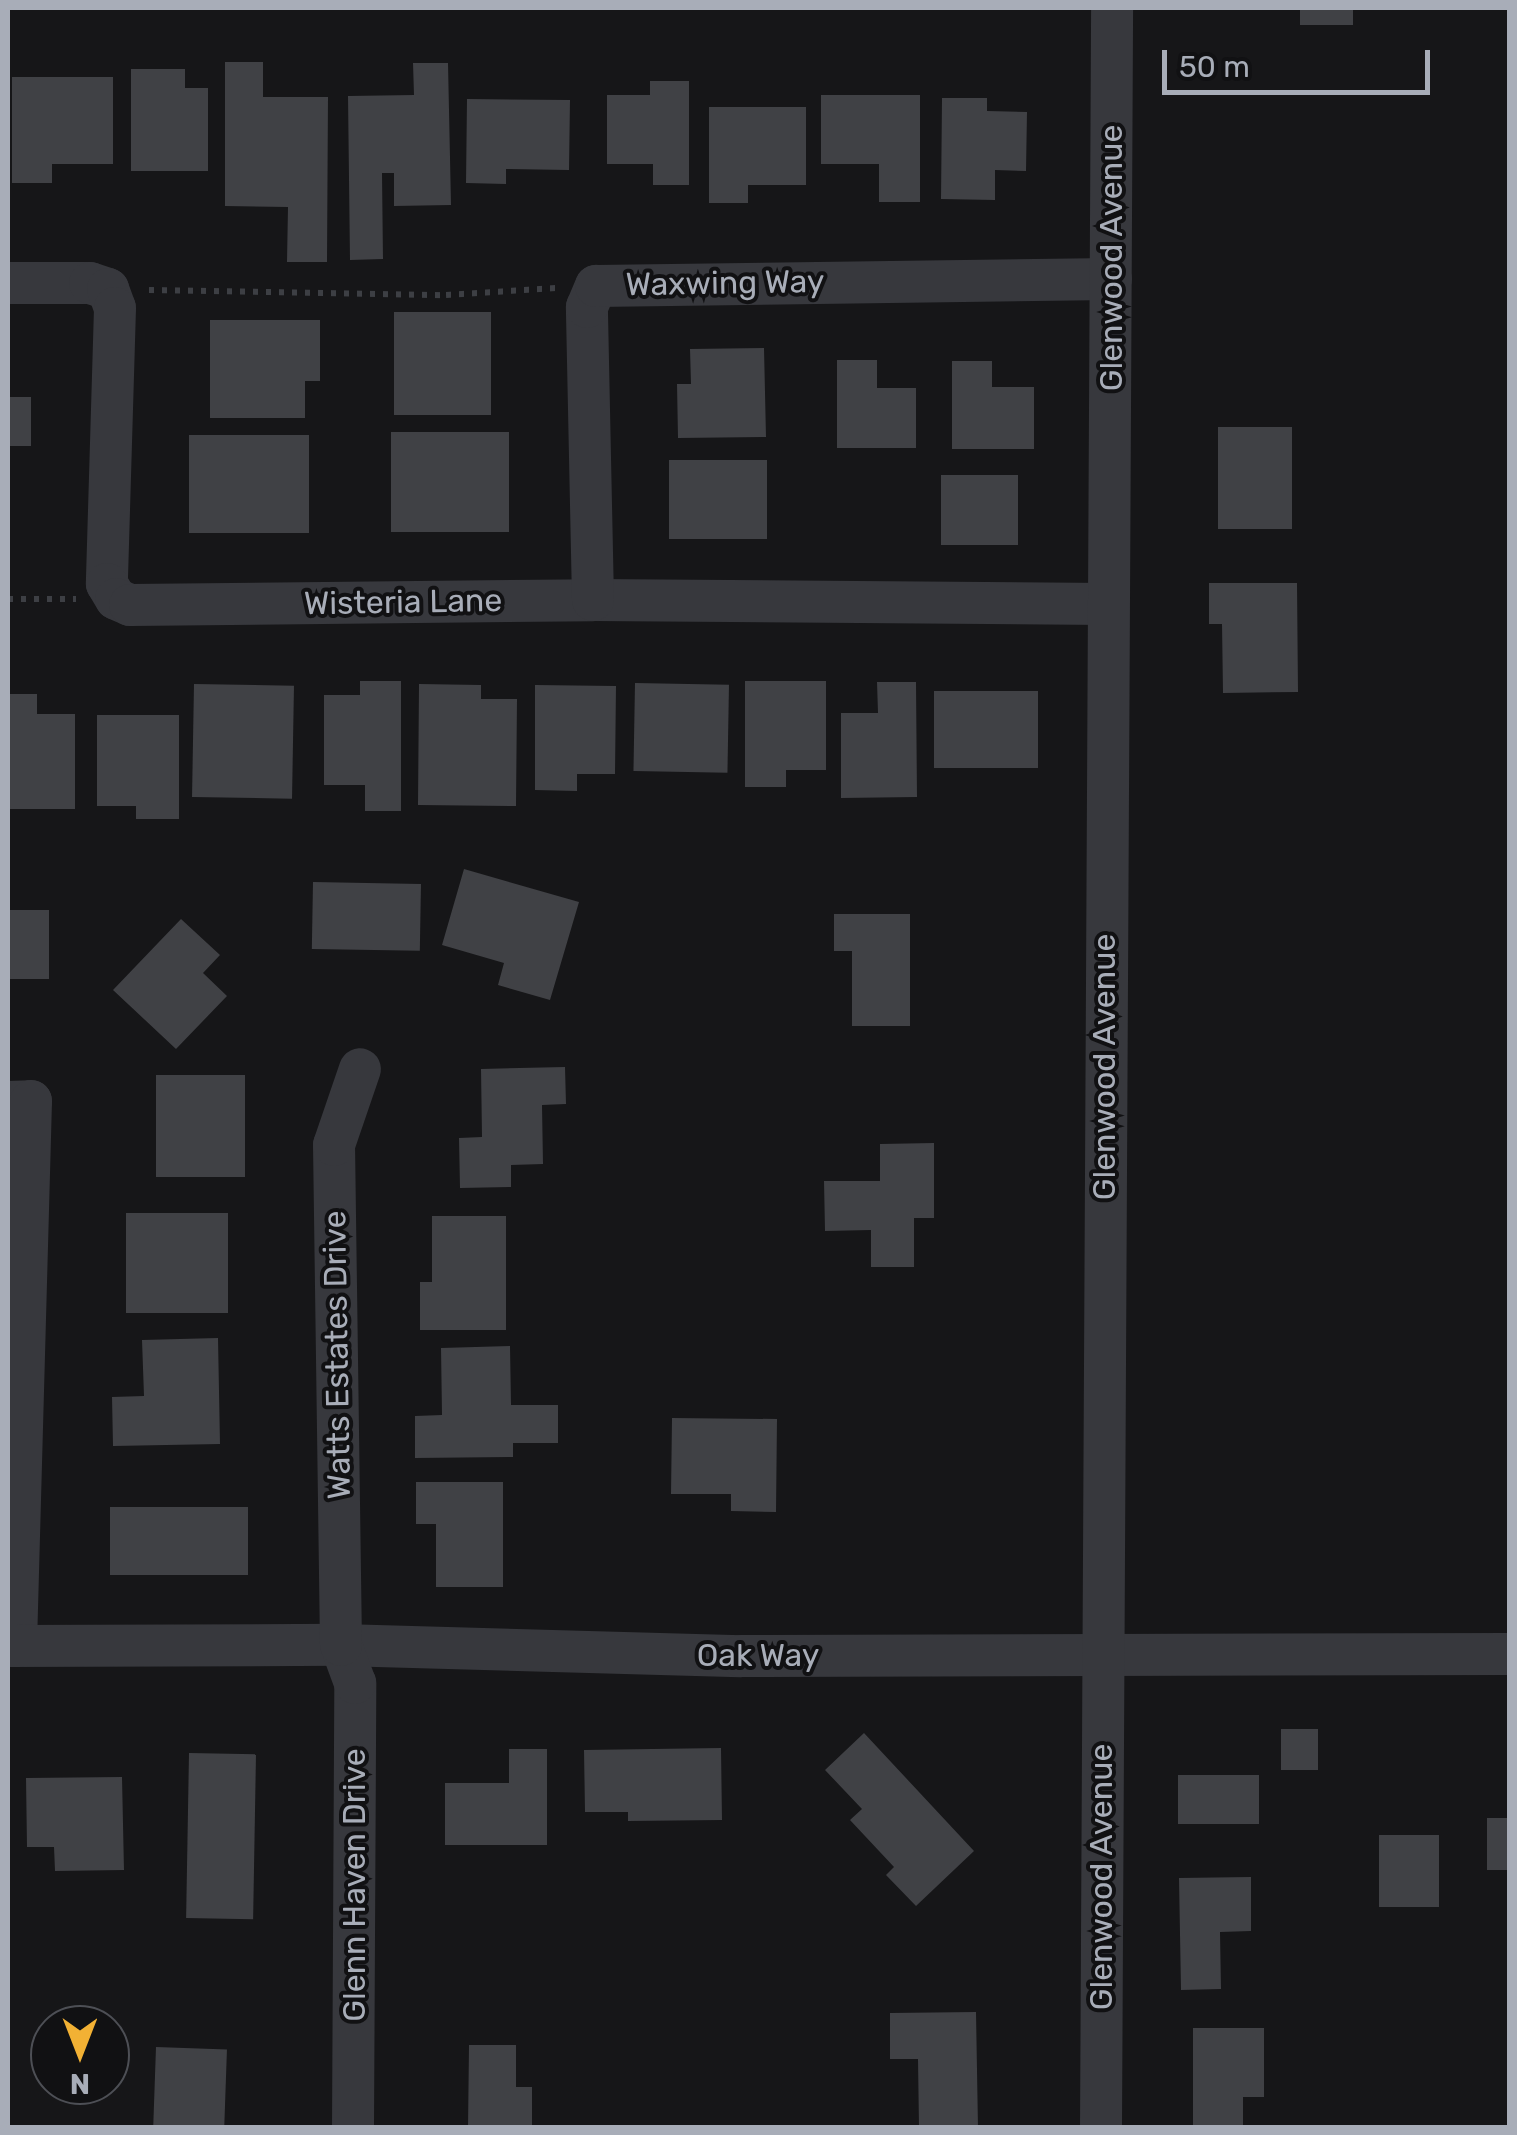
<!DOCTYPE html>
<html>
<head>
<meta charset="utf-8">
<style>
	body { margin:0 }
	#map { position:relative; width:1517px; height:2135px; overflow:hidden; background:#161618; font-family:Rubik,sans-serif }
	div>[style] { position:absolute }
	[style*='--x'] { left:calc(var(--x)*1px); top:calc(var(--y)*1px); width:calc(var(--w)*1px); rotate:calc(var(--a)*1deg) }
	.building>* { inset:0; background:#404145; transform-origin:0 0 }
	.path>* { height:6px; margin-top:-3px; transform-origin:0; background:repeating-linear-gradient(90deg,#3d3f44 0 5px,transparent 0 13px) }
	.minor>* { height:42px; margin:-21px; padding:0 21px; transform-origin:21px; border-radius:21px; background:#37383d }
	span { translate:-50% -50%; white-space:nowrap; text-align:center; line-height:1.15; -webkit-text-stroke:8px #111113; paint-order:stroke }
	.street-label { font-size:32px; color:#a8adb8 }
	.frame { position:absolute; inset:0; border:10px solid #a8adb8; pointer-events:none }
	.north { position:absolute; left:30px; top:2005px; width:100px; height:100px; box-sizing:border-box; background:#111113; border:2px solid #4d4f55; border-radius:50%; rotate:180deg; font-size:28px; font-weight:700; line-height:40px; text-align:center; color:#a8adb8 }
	.north::after { content:''; display:block; margin:auto; width:35px; height:45px; background:#f2b134; clip-path:polygon(50% 0,100% 100%,50% 72%,0 100%) }
	.scale { position:absolute; left:1162px; top:50px; width:268px; height:45px; box-sizing:border-box; border:5px solid #a8adb8; border-top:0; padding-left:12px; font-size:30px; line-height:35px; white-space:nowrap; color:#a8adb8; -webkit-text-stroke:8px #111113; paint-order:stroke }
</style>
</head>
<body>
<div id="map">
	<div class="building">
		<div style="left:1300px;top:8px;width:53px;height:17px"></div>
		<div style="clip-path:polygon(225px 62px,263px 62px,263px 97px,328px 97px,327px 262px,287px 262px,288px 207px,225px 206px)"></div>
		<div style="clip-path:polygon(413px 63px,448px 63px,451px 205px,394px 206px,394px 173px,382px 173px,383px 259px,350px 260px,348px 96px,414px 95px)"></div>
		<div style="clip-path:polygon(131px 69px,185px 69px,185px 88px,208px 88px,208px 171px,131px 171px)"></div>
		<div style="clip-path:polygon(12px 77px,113px 77px,113px 164px,52px 164px,52px 183px,12px 183px)"></div>
		<div style="clip-path:polygon(650px 81px,689px 81px,689px 185px,653px 185px,653px 164px,607px 164px,607px 95px,650px 95px)"></div>
		<div style="clip-path:polygon(821px 95px,920px 95px,920px 202px,879px 202px,879px 164px,821px 164px)"></div>
		<div style="clip-path:polygon(942px 98px,987px 98px,987px 111px,1027px 112px,1026px 171px,995px 170px,995px 200px,941px 199px)"></div>
		<div style="clip-path:polygon(467px 99px,570px 100px,569px 170px,506px 169px,506px 184px,466px 183px)"></div>
		<div style="clip-path:polygon(709px 107px,806px 107px,806px 185px,748px 185px,748px 203px,709px 203px)"></div>
		<div style="left:394px;top:312px;width:97px;height:103px"></div>
		<div style="clip-path:polygon(210px 320px,320px 320px,320px 381px,305px 381px,305px 418px,210px 418px)"></div>
		<div style="clip-path:polygon(764px 348px,766px 437px,678px 438px,677px 384px,691px 384px,690px 349px)"></div>
		<div style="clip-path:polygon(837px 360px,877px 360px,877px 388px,916px 388px,916px 448px,837px 448px)"></div>
		<div style="clip-path:polygon(952px 361px,992px 361px,992px 387px,1034px 387px,1034px 449px,952px 449px)"></div>
		<div style="left:8px;top:397px;width:23px;height:49px"></div>
		<div style="left:1218px;top:427px;width:74px;height:102px"></div>
		<div style="left:391px;top:432px;width:118px;height:100px"></div>
		<div style="left:189px;top:435px;width:120px;height:98px"></div>
		<div style="left:669px;top:460px;width:98px;height:79px"></div>
		<div style="left:941px;top:475px;width:77px;height:70px"></div>
		<div style="clip-path:polygon(1209px 583px,1297px 583px,1298px 692px,1223px 693px,1222px 624px,1209px 624px)"></div>
		<div style="clip-path:polygon(360px 681px,401px 681px,401px 811px,365px 811px,365px 785px,324px 785px,324px 695px,360px 695px)"></div>
		<div style="clip-path:polygon(745px 681px,826px 681px,826px 770px,786px 770px,786px 787px,745px 787px)"></div>
		<div style="clip-path:polygon(877px 682px,916px 682px,917px 797px,841px 798px,841px 713px,878px 713px)"></div>
		<div style="left:635px;top:683px;width:94px;height:88px;rotate:1deg"></div>
		<div style="left:194px;top:684px;width:100px;height:113px;rotate:1deg"></div>
		<div style="clip-path:polygon(419px 684px,481px 685px,481px 699px,517px 699px,516px 806px,418px 805px)"></div>
		<div style="clip-path:polygon(535px 685px,616px 686px,615px 774px,577px 774px,577px 791px,535px 790px)"></div>
		<div style="left:934px;top:691px;width:104px;height:77px"></div>
		<div style="clip-path:polygon(8px 694px,37px 694px,37px 714px,75px 714px,75px 809px,8px 809px)"></div>
		<div style="clip-path:polygon(97px 715px,179px 715px,179px 819px,136px 819px,136px 806px,97px 806px)"></div>
		<div style="clip-path:polygon(464px 869px,579px 902px,550px 1000px,498px 985px,504px 963px,442px 945px)"></div>
		<div style="left:313px;top:882px;width:108px;height:67px;rotate:1deg"></div>
		<div style="left:8px;top:910px;width:41px;height:69px"></div>
		<div style="clip-path:polygon(834px 914px,910px 914px,910px 1026px,852px 1026px,852px 951px,834px 951px)"></div>
		<div style="clip-path:polygon(181px 919px,220px 955px,203px 973px,227px 996px,176px 1049px,113px 990px)"></div>
		<div style="clip-path:polygon(565px 1067px,566px 1104px,542px 1105px,543px 1164px,511px 1165px,511px 1187px,460px 1188px,459px 1138px,482px 1137px,481px 1069px)"></div>
		<div style="left:156px;top:1075px;width:89px;height:102px"></div>
		<div style="clip-path:polygon(934px 1143px,934px 1218px,914px 1218px,914px 1267px,871px 1267px,871px 1230px,825px 1231px,824px 1181px,880px 1181px,880px 1144px)"></div>
		<div style="left:126px;top:1213px;width:102px;height:100px"></div>
		<div style="clip-path:polygon(432px 1216px,506px 1216px,506px 1330px,420px 1330px,420px 1282px,432px 1282px)"></div>
		<div style="clip-path:polygon(218px 1338px,220px 1444px,113px 1446px,112px 1397px,144px 1396px,142px 1340px)"></div>
		<div style="clip-path:polygon(510px 1346px,511px 1405px,558px 1405px,558px 1443px,513px 1443px,513px 1457px,415px 1458px,415px 1416px,442px 1415px,441px 1348px)"></div>
		<div style="clip-path:polygon(672px 1418px,777px 1419px,776px 1512px,731px 1511px,731px 1494px,671px 1494px)"></div>
		<div style="clip-path:polygon(416px 1482px,503px 1482px,503px 1587px,436px 1587px,436px 1524px,416px 1524px)"></div>
		<div style="left:248px;top:1507px;width:68px;height:138px;rotate:90deg"></div>
		<div style="left:1281px;top:1729px;width:37px;height:41px"></div>
		<div style="clip-path:polygon(864px 1733px,974px 1851px,916px 1906px,886px 1875px,894px 1867px,850px 1820px,862px 1809px,825px 1770px)"></div>
		<div style="clip-path:polygon(721px 1748px,722px 1820px,628px 1821px,628px 1812px,585px 1812px,584px 1750px)"></div>
		<div style="clip-path:polygon(509px 1749px,547px 1749px,547px 1845px,445px 1845px,445px 1783px,509px 1783px)"></div>
		<div style="left:189px;top:1753px;width:67px;height:165px;rotate:1deg"></div>
		<div style="left:1178px;top:1775px;width:81px;height:49px"></div>
		<div style="clip-path:polygon(122px 1777px,124px 1870px,55px 1871px,54px 1847px,27px 1847px,26px 1778px)"></div>
		<div style="left:1487px;top:1818px;width:23px;height:52px"></div>
		<div style="left:1379px;top:1835px;width:60px;height:72px"></div>
		<div style="clip-path:polygon(1251px 1877px,1251px 1931px,1220px 1932px,1221px 1989px,1181px 1990px,1179px 1878px)"></div>
		<div style="clip-path:polygon(976px 2012px,978px 2128px,919px 2128px,918px 2059px,890px 2059px,890px 2013px)"></div>
		<div style="clip-path:polygon(1193px 2028px,1264px 2028px,1264px 2097px,1243px 2097px,1243px 2128px,1193px 2128px)"></div>
		<div style="clip-path:polygon(469px 2045px,516px 2045px,516px 2087px,532px 2087px,532px 2128px,468px 2128px)"></div>
		<div style="left:156px;top:2047px;width:71px;height:81px;rotate:2deg"></div>
	</div>
	<div class="path">
		<div style="--x:149;--y:290;--w:297;--a:1"></div>
		<div style="--x:446;--y:295;--w:110;--a:-3.6"></div>
		<div style="--x:8;--y:599;--w:68;--a:0"></div>
	</div>
	<div class="minor">
		<div style="--x:8;--y:283;--w:82;--a:0"></div>
		<div style="--x:90;--y:283;--w:19;--a:18"></div>
		<div style="--x:108;--y:289;--w:20;--a:70"></div>
		<div style="--x:115;--y:308;--w:276;--a:91.7"></div>
		<div style="--x:107;--y:584;--w:17;--a:59"></div>
		<div style="--x:116;--y:599;--w:15;--a:23"></div>
		<div style="--x:130;--y:605;--w:463;--a:-0.6"></div>
		<div style="--x:593;--y:600;--w:514;--a:0.45"></div>
		<div style="--x:593;--y:600;--w:293;--a:-91.2"></div>
		<div style="--x:587;--y:307;--w:23;--a:-67"></div>
		<div style="--x:596;--y:286;--w:515;--a:-0.78"></div>
		<div style="--x:8;--y:1102;--w:23;--a:-2"></div>
		<div style="--x:31;--y:1101;--w:544;--a:91.58"></div>
		<div style="--x:8;--y:1646;--w:333;--a:-0.2"></div>
		<div style="--x:341;--y:1645;--w:400;--a:1.6"></div>
		<div style="--x:741;--y:1656;--w:769;--a:-0.15"></div>
		<div style="--x:353;--y:2128;--w:445;--a:-89.7"></div>
		<div style="--x:355;--y:1683;--w:40;--a:-110.2"></div>
		<div style="--x:341;--y:1645;--w:500;--a:-90.8"></div>
		<div style="--x:334;--y:1145;--w:80;--a:-71.1"></div>
		<div style="--x:1101;--y:2128;--w:2120;--a:-89.7"></div>
	</div>
	<div class="street-label">
		<span style="left:1111px;top:258px;rotate:-90deg">Glenwood Avenue</span>
		<span style="left:725px;top:283px;rotate:-1deg">Waxwing Way</span>
		<span style="left:403px;top:602px;rotate:-1deg">Wisteria Lane</span>
		<span style="left:1104px;top:1067px;rotate:-90deg">Glenwood Avenue</span>
		<span style="left:337px;top:1355px;rotate:-91deg">Watts Estates Drive</span>
		<span style="left:758px;top:1655px">Oak Way</span>
		<span style="left:1101px;top:1877px;rotate:-90deg">Glenwood Avenue</span>
		<span style="left:354px;top:1885px;rotate:-90deg">Glenn Haven Drive</span>
	</div>
	<div class="frame"></div>
	<div class="north">N</div>
	<div class="scale">50 m</div>
</div>
</body>
</html>
